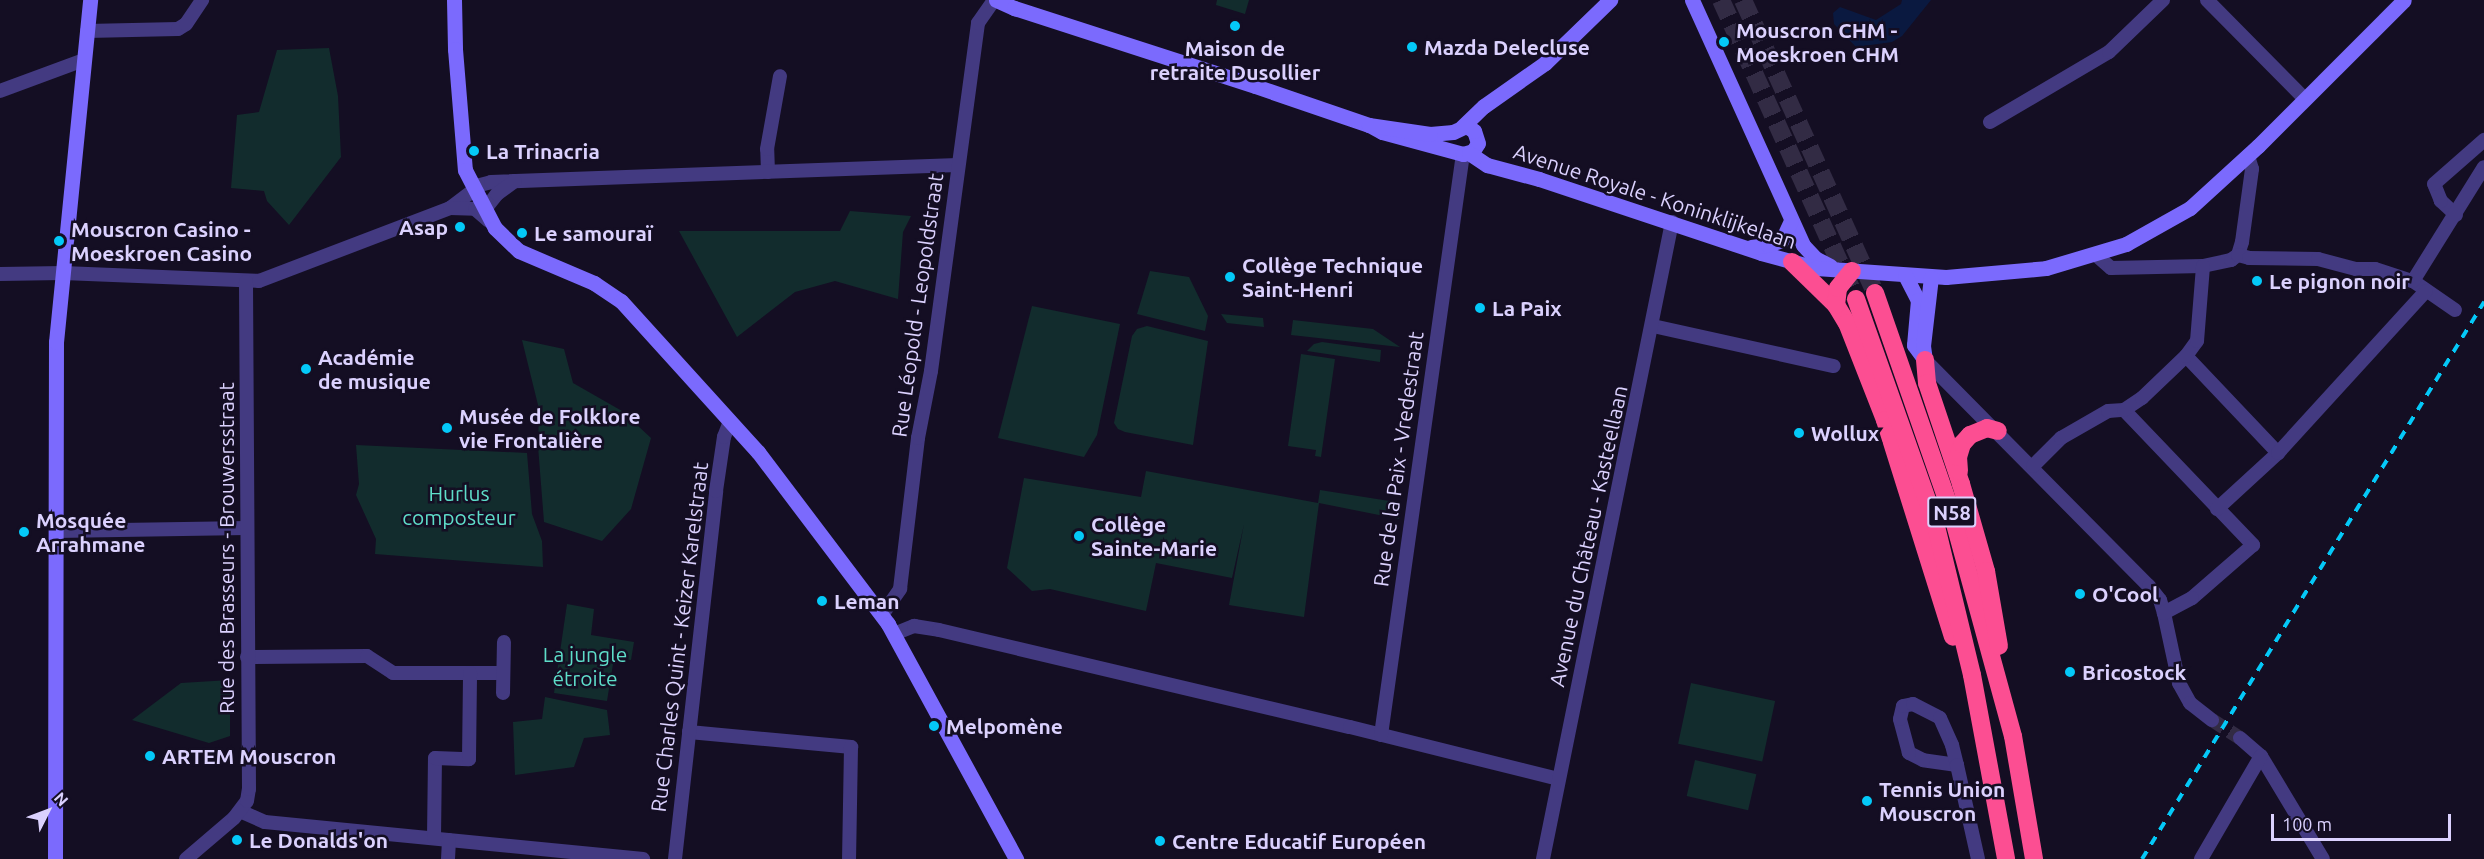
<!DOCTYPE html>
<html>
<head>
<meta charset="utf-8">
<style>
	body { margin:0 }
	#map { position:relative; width:2484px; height:859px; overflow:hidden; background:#140e23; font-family:Ubuntu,sans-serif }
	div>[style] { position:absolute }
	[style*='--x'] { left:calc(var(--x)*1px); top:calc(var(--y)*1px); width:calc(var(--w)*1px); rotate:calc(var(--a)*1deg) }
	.green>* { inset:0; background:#122c2d; transform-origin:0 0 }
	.water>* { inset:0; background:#0a1940 }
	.street-tunnel>* { height:14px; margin-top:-7px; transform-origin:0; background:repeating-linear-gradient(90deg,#322b44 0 14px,transparent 0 21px) }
	.highway-tunnel>* { height:18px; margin-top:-9px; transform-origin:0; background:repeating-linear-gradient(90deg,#322b44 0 18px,transparent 0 27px) }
	.street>* { height:14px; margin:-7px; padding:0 7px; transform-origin:7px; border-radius:7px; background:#433a81 }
	.secondary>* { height:15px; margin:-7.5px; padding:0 7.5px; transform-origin:7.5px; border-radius:7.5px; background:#7b6afd }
	.highway>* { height:18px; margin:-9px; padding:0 9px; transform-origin:9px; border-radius:9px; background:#fc4e92 }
	.rail>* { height:4px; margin-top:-2px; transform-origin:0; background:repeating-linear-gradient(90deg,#04c9f8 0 9px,transparent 0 17px) }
	.dots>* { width:16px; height:16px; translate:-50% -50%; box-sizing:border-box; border:3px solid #140e23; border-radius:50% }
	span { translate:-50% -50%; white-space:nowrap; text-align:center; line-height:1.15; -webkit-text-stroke:5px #140e23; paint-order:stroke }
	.shield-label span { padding:2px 4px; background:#140e23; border:2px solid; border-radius:4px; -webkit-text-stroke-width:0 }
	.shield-label { font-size:20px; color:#dbd1fe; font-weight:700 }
	.poi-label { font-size:21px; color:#dbd1fe; font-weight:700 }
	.left { translate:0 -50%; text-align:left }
	.right { translate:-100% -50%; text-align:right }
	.street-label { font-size:21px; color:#dbd1fe }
	.park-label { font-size:21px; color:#5eddc9 }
	.north { position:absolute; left:18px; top:781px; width:60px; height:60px; -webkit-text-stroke:4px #140e23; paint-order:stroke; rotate:48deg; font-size:16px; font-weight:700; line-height:24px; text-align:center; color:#dbd1fe }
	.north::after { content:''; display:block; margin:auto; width:21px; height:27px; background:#dbd1fe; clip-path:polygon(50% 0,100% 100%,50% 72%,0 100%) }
	.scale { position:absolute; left:2271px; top:814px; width:180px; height:27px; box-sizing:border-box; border:3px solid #dbd1fe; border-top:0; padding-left:8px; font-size:18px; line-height:21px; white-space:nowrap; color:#dbd1fe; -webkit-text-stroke:4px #140e23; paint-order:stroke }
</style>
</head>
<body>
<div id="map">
	<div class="green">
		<div style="clip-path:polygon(1217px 0,1249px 0,1245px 14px,1216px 5px)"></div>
		<div style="clip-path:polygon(329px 48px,338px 96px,341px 157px,289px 225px,267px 201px,264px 191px,231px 188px,237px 115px,259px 112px,277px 50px)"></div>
		<div style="clip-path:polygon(850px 211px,911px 216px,903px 232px,898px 299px,835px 281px,795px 292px,737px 337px,679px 231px,840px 231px)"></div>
		<div style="clip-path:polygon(1150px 271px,1189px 277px,1208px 316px,1205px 331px,1137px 314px)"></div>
		<div style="clip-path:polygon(1032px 306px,1120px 324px,1097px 435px,1084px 457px,998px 438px)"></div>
		<div style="clip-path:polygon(1221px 314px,1263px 318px,1264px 327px,1227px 323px)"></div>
		<div style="clip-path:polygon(1293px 320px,1373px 329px,1400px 347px,1291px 335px)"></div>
		<div style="clip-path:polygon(1147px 326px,1208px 341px,1193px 445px,1125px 432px,1118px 429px,1114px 423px,1132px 336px,1137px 329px)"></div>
		<div style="clip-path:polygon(522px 340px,564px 349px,573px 383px,622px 411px,651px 438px,631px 509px,602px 541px,544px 522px,538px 446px,539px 409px)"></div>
		<div style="clip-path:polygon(1322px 342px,1381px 350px,1380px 362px,1307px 351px,1314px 344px)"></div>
		<div style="clip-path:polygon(1301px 354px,1335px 359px,1321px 457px,1315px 456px,1316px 450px,1288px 446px)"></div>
		<div style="clip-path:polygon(356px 445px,527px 453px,532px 514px,542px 541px,543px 567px,375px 554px,376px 539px,356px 495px,359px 484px)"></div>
		<div style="clip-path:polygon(1146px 471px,1318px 503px,1320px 490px,1402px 503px,1399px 519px,1319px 503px,1304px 617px,1229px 605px,1244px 524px,1232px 578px,1156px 563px,1146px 611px,1050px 589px,1032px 591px,1007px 568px,1024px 478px,1141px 497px)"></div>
		<div style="clip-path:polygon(567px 604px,594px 609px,591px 635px,634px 642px,631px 660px,614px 658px,607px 701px,554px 693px)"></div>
		<div style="clip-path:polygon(230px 680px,230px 736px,209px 743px,132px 720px,181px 683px)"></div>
		<div style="left:1691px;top:683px;width:86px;height:62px;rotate:12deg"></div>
		<div style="clip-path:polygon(545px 697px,607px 710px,610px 735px,584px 738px,574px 767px,515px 775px,513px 722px,542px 719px)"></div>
		<div style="left:1695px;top:760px;width:63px;height:37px;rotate:13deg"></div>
	</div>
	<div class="water">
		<div style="clip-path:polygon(1902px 0,1931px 0,1902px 36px,1892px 42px,1856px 47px,1834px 24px,1833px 13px,1840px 7px,1876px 20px,1901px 4px)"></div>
	</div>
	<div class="street-tunnel">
		<div style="--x:2212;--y:720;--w:33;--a:33"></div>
	</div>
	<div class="highway-tunnel">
		<div style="--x:1721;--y:0;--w:328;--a:65.7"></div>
		<div style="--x:1743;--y:0;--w:321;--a:65.7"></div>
	</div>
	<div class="street">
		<div style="--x:2207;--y:0;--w:139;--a:45.3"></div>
		<div style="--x:87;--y:31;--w:91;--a:-1.3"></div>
		<div style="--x:178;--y:29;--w:9;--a:-32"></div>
		<div style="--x:186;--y:24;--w:29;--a:-56"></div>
		<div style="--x:0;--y:91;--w:90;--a:-20.3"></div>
		<div style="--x:1990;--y:122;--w:138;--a:-30.5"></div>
		<div style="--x:2109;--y:52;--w:75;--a:-43.9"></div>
		<div style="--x:768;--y:172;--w:23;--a:-92"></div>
		<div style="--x:767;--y:149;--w:74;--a:-79.9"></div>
		<div style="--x:450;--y:208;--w:38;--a:-37"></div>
		<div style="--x:480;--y:185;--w:11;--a:-15"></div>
		<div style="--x:491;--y:182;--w:467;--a:-2.1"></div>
		<div style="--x:486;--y:208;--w:18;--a:-52"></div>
		<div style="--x:497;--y:194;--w:22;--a:-36"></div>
		<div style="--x:2456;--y:215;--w:21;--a:-137"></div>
		<div style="--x:2441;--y:201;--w:18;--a:-112"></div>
		<div style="--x:2434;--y:184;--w:67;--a:-41.3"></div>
		<div style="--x:2096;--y:255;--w:20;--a:41"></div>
		<div style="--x:2111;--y:268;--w:92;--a:-1.2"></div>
		<div style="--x:2203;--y:266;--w:29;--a:-12"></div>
		<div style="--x:2231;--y:260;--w:9;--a:-36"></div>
		<div style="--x:2238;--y:255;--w:14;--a:-73"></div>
		<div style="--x:2242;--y:242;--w:74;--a:-82.2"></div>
		<div style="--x:2252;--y:169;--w:14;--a:-107"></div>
		<div style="--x:2238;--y:255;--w:11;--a:15"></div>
		<div style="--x:2249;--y:258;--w:69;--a:0.8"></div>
		<div style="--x:2318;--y:259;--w:39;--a:15"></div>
		<div style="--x:2356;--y:269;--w:19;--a:0"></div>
		<div style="--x:2375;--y:269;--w:40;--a:18"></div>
		<div style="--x:2413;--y:281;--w:51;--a:34.6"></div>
		<div style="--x:0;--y:274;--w:63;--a:-0.9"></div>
		<div style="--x:63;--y:273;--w:196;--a:2.3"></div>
		<div style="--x:259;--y:281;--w:204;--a:-20.9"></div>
		<div style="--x:450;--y:208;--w:25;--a:2"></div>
		<div style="--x:475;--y:209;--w:18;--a:41"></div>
		<div style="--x:2413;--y:281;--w:134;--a:-58.1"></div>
		<div style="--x:1653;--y:326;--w:185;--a:12.5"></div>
		<div style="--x:2186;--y:356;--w:134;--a:46.5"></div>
		<div style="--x:1925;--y:360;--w:318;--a:45.3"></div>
		<div style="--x:2149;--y:586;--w:18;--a:52"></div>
		<div style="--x:2160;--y:600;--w:14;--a:73"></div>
		<div style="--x:2164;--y:613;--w:72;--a:77.9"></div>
		<div style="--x:2179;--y:683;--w:23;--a:61"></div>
		<div style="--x:2190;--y:703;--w:28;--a:38"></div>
		<div style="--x:2124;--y:410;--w:187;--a:46.3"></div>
		<div style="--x:2253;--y:545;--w:81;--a:139"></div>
		<div style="--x:2192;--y:598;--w:32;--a:152"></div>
		<div style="--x:2033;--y:466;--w:40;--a:-45"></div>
		<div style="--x:2061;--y:438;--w:54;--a:-29.9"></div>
		<div style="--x:2108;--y:411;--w:16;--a:-4"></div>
		<div style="--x:2124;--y:410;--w:22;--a:-34"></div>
		<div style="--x:2142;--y:398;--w:61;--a:-43.7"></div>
		<div style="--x:2186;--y:356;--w:19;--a:-54"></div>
		<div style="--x:2197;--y:341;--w:75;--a:-85.4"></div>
		<div style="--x:2217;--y:509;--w:83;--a:-42.6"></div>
		<div style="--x:2278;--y:453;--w:219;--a:-47.6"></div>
		<div style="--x:56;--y:531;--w:191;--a:-0.9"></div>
		<div style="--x:882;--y:615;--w:32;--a:-55"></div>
		<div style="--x:900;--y:589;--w:152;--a:-83.2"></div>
		<div style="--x:918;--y:438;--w:68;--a:-79"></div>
		<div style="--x:931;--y:371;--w:351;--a:-82.3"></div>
		<div style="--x:978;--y:23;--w:28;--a:-55"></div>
		<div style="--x:894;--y:634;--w:22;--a:-22"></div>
		<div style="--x:914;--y:626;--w:25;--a:9"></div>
		<div style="--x:939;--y:630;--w:422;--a:13.3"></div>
		<div style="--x:1350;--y:727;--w:215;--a:14"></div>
		<div style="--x:247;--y:657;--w:120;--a:-0.5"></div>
		<div style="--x:367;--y:656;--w:31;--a:33"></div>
		<div style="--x:393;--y:673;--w:110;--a:0"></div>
		<div style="--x:503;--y:693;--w:51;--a:-88.9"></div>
		<div style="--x:689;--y:732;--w:163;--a:5.3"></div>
		<div style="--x:851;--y:747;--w:112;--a:91"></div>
		<div style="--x:1381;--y:735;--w:587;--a:-81.97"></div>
		<div style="--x:2240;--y:738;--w:28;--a:41"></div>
		<div style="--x:2261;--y:756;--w:120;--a:59"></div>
		<div style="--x:1957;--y:765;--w:34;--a:-172"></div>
		<div style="--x:1923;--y:760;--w:16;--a:-153"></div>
		<div style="--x:1909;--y:753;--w:35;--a:-105"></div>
		<div style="--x:1900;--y:719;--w:13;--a:-77"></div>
		<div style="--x:1903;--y:706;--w:10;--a:-11"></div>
		<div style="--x:1913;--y:704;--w:30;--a:27"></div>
		<div style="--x:1940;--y:718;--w:30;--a:66"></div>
		<div style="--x:1952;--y:745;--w:21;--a:76"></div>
		<div style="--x:1957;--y:765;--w:96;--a:77.4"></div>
		<div style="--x:240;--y:811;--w:27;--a:24"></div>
		<div style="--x:265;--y:822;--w:380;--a:5.6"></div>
		<div style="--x:434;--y:838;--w:80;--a:-89.3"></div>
		<div style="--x:435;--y:758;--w:34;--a:2"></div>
		<div style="--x:469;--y:759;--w:86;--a:-89.3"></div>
		<div style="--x:186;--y:859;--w:63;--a:-40.5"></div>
		<div style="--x:234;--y:818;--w:21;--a:-53"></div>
		<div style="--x:247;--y:801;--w:12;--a:-81"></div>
		<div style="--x:249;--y:789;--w:507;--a:-90.34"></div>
		<div style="--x:448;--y:859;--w:19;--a:-87"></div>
		<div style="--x:675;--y:859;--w:370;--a:-83.6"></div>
		<div style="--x:716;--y:491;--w:55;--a:-81.6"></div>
		<div style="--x:724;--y:437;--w:17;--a:-69"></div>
		<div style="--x:1543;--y:859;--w:650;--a:-78.55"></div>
		<div style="--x:2201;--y:859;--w:119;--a:-59.8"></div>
	</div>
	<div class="secondary">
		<div style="--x:454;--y:0;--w:49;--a:88.8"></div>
		<div style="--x:455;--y:49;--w:121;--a:85.3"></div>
		<div style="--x:465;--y:170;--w:65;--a:62.7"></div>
		<div style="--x:495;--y:228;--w:33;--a:44"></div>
		<div style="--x:519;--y:251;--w:82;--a:23.1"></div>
		<div style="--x:594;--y:283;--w:32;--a:34"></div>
		<div style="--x:621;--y:301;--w:204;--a:47.8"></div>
		<div style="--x:758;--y:452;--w:216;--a:52.9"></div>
		<div style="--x:888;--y:624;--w:268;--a:61.4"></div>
		<div style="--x:996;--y:0;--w:20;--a:24"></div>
		<div style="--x:1014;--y:8;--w:253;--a:17.9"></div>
		<div style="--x:1255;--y:86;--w:120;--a:18.9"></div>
		<div style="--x:1369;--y:125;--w:15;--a:28"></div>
		<div style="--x:1382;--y:132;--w:84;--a:15.2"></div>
		<div style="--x:1463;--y:154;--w:10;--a:-17"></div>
		<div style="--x:1473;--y:151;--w:9;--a:-58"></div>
		<div style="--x:1478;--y:143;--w:13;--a:-108"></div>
		<div style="--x:1474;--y:131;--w:9;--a:-148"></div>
		<div style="--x:1466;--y:126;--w:14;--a:155"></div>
		<div style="--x:1453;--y:132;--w:23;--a:175"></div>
		<div style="--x:1430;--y:134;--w:62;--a:-171.6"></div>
		<div style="--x:1692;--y:0;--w:269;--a:65.6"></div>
		<div style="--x:1803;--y:245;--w:18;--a:47"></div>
		<div style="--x:1815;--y:258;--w:17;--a:28"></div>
		<div style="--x:1462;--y:127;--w:30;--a:-44"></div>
		<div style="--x:1484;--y:106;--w:75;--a:-35.2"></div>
		<div style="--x:1545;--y:63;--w:91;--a:-44.1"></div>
		<div style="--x:1469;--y:153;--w:22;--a:34"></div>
		<div style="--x:1487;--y:165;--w:54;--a:15.1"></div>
		<div style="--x:1539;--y:179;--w:234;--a:18.4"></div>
		<div style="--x:1761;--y:253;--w:57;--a:15.3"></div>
		<div style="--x:1816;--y:268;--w:130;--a:4"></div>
		<div style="--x:1946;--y:277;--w:100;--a:-5.1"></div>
		<div style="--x:2046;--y:268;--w:84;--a:-16.7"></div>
		<div style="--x:2126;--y:244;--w:73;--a:-29.4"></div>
		<div style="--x:2190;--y:208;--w:92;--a:-42.4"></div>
		<div style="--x:2258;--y:146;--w:206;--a:-45"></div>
		<div style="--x:1751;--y:247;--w:17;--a:-7"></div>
		<div style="--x:1768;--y:245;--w:15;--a:-20"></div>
		<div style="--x:1782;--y:240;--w:21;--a:-65"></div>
		<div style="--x:1905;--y:275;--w:28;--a:63"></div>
		<div style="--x:1918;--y:300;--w:45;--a:95.1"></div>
		<div style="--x:1914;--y:345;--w:19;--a:54"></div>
		<div style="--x:1925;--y:360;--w:14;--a:-98"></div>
		<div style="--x:1923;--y:346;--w:69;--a:-83.4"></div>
		<div style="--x:55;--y:859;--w:517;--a:-89.89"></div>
		<div style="--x:56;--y:342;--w:344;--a:-84.3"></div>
	</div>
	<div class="highway">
		<div style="--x:1792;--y:262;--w:62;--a:44.3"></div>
		<div style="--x:1836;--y:305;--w:21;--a:59"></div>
		<div style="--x:1847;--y:323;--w:104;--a:68.6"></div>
		<div style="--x:1885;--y:420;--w:227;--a:72.6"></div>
		<div style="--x:1875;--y:293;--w:237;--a:70.8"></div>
		<div style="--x:1953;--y:517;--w:227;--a:74.7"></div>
		<div style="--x:2013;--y:736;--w:125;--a:80.3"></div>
		<div style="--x:1856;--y:299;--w:237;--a:70.5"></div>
		<div style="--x:1935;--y:522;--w:157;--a:76.4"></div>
		<div style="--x:1972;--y:675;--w:187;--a:79.5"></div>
		<div style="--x:1836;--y:305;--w:17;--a:-83"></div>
		<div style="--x:1838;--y:288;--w:22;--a:-51"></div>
		<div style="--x:1925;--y:360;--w:23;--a:85"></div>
		<div style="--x:1927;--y:383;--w:107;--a:71.4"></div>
		<div style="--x:1961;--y:484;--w:91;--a:74"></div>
		<div style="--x:1986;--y:571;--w:76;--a:80.2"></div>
		<div style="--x:1959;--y:471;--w:14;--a:-94"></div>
		<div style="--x:1958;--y:457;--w:14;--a:-73"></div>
		<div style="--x:1962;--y:444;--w:12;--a:-48"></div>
		<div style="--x:1970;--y:435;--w:18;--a:-22"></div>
		<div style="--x:1987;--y:428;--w:11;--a:15"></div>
	</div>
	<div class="rail">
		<div style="--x:2142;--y:859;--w:654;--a:-58.45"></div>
	</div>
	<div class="dots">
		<div style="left:1235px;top:26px;background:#04c9f8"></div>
		<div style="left:1724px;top:42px;background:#04c9f8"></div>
		<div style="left:1412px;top:47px;background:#04c9f8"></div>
		<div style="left:474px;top:151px;background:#04c9f8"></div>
		<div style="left:460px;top:227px;background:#04c9f8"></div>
		<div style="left:522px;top:233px;background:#04c9f8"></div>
		<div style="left:59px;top:241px;background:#04c9f8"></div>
		<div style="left:1230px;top:277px;background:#04c9f8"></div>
		<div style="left:2257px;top:281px;background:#04c9f8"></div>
		<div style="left:1480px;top:308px;background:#04c9f8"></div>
		<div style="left:306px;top:369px;background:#04c9f8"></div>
		<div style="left:447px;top:428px;background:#04c9f8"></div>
		<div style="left:1799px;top:433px;background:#04c9f8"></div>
		<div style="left:24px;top:532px;background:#04c9f8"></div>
		<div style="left:1079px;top:536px;background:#04c9f8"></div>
		<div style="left:2080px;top:594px;background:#04c9f8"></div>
		<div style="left:822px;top:601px;background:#04c9f8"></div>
		<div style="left:2070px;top:672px;background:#04c9f8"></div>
		<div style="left:934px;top:726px;background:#04c9f8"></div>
		<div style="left:150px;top:756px;background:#04c9f8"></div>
		<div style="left:1867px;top:801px;background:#04c9f8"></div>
		<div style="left:237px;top:840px;background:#04c9f8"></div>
		<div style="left:1160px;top:841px;background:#04c9f8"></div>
	</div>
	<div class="shield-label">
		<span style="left:1952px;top:512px">N58</span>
	</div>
	<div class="poi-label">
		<span class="left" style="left:1736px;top:42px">Mouscron CHM -<br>Moeskroen CHM</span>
		<span class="left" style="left:1424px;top:47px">Mazda Delecluse</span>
		<span style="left:1235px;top:60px">Maison de<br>retraite Dusollier</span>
		<span class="left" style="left:486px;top:151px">La Trinacria</span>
		<span class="right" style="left:448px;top:227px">Asap</span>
		<span class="left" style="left:71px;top:241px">Mouscron Casino -<br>Moeskroen Casino</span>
		<span class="left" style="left:534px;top:233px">Le samouraï</span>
		<span class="left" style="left:1242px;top:277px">Collège Technique<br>Saint-Henri</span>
		<span class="left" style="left:2269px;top:281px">Le pignon noir</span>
		<span class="left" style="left:1492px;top:308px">La Paix</span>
		<span class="left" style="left:318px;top:369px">Académie<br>de musique</span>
		<span class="left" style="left:459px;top:428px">Musée de Folklore<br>vie Frontalière</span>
		<span class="left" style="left:1811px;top:433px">Wollux</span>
		<span class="left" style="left:36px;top:532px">Mosquée<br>Arrahmane</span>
		<span class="left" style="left:1091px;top:536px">Collège<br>Sainte-Marie</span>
		<span class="left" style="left:2092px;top:594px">O'Cool</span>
		<span class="left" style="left:834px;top:601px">Leman</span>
		<span class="left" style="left:2082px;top:672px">Bricostock</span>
		<span class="left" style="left:946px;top:726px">Melpomène</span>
		<span class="left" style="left:162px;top:756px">ARTEM Mouscron</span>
		<span class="left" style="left:1879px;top:801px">Tennis Union<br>Mouscron</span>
		<span class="left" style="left:249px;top:840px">Le Donalds'on</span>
		<span class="left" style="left:1172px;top:841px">Centre Educatif Européen</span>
	</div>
	<div class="street-label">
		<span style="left:1655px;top:196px;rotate:18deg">Avenue Royale - Koninklijkelaan</span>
		<span style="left:917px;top:305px;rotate:-82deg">Rue Léopold - Leopoldstraat</span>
		<span style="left:1398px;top:459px;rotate:-82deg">Rue de la Paix - Vredestraat</span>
		<span style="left:1588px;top:536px;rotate:-78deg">Avenue du Château - Kasteellaan</span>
		<span style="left:226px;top:548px;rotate:-90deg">Rue des Brasseurs - Brouwersstraat</span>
		<span style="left:679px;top:637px;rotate:-83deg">Rue Charles Quint - Keizer Karelstraat</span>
	</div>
	<div class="park-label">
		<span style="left:459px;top:505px">Hurlus<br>composteur</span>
		<span style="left:585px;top:666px">La jungle<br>étroite</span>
	</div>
	<div class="north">N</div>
	<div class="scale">100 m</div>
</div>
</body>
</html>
